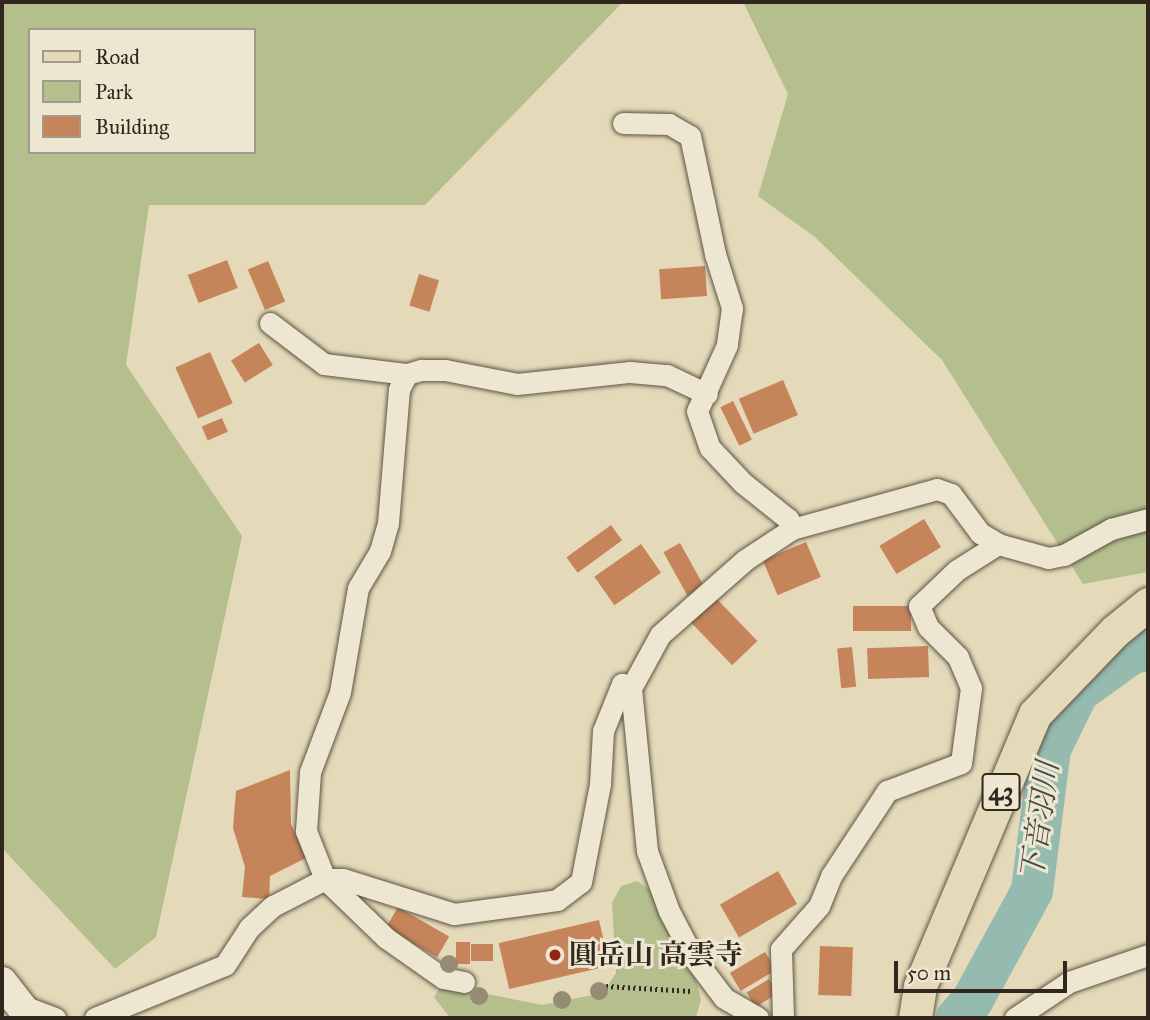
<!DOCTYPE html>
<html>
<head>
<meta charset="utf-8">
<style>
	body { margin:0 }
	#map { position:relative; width:1150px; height:1020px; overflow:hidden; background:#e4d9b8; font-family:"IM FELL Great Primer","Noto Serif JP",serif }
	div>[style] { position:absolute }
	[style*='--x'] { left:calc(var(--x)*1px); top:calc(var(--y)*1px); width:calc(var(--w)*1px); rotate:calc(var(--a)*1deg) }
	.green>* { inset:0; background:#b5bf8e }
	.river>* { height:42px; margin:-21px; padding:0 21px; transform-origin:21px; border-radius:21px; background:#95baaf }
	.building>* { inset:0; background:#c6845a; transform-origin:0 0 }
	.path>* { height:4.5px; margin-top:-2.25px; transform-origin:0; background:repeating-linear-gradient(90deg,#31271f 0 2px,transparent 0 5.5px) }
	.roads { filter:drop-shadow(0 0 2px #5e5445) drop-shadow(0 0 2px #5e5445) }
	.minor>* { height:21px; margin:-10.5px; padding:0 10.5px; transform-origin:10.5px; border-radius:10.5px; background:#ede6d1 }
	.secondary>* { height:30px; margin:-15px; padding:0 15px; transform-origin:15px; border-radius:15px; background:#ede6d1 }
	.primary>* { height:33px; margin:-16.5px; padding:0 16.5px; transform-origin:16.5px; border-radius:16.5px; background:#e4d9b8 }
	.trees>* { width:18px; height:18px; margin:-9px; border-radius:50%; background:#948c73 }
	.dots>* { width:19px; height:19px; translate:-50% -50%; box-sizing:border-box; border:4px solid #ede6d1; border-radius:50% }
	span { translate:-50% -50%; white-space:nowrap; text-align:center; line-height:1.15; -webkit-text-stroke:6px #ede6d1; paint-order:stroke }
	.shield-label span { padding:2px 5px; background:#ede6d1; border:2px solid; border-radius:5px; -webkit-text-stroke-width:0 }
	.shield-label { font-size:26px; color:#31271f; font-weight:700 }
	.poi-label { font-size:28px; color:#31271f; font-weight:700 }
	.left { translate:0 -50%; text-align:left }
	.water-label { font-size:30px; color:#4a4c43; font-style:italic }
	.frame { position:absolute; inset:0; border:4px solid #31271f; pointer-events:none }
	.legend { position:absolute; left:28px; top:28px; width:228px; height:126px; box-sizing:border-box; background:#ede6d1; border:2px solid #a29a8a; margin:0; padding:9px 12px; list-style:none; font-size:21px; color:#31271f }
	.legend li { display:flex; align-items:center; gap:14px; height:35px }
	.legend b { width:35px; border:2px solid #a29a8a }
	.scale { position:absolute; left:894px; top:961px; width:173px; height:32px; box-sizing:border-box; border:4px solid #31271f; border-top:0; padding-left:9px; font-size:21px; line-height:24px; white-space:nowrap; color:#31271f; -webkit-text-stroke:5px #ede6d1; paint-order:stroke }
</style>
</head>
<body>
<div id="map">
	<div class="green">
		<div style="clip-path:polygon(evenodd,2px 2px,623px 2px,425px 205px,149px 205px,126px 365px,242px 536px,156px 937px,115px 969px,2px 848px,2px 2px,30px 30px,254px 30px,254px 152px,30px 152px,30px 30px)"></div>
		<div style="clip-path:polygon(743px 2px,1148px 2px,1148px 572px,1083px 584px,942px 360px,815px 237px,758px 196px,788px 94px)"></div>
		<div style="clip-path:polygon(637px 881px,652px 891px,662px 922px,695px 977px,701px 999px,696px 1018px,450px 1018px,434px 997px,442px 985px,542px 1005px,603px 993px,616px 973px,612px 903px,621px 886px)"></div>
	</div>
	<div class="river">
		<div style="--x:957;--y:1018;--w:23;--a:-49"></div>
		<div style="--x:972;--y:1001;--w:125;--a:-61.4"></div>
		<div style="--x:1032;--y:891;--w:143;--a:-82.8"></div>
		<div style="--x:1050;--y:749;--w:64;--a:-63.8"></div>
		<div style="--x:1078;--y:692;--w:67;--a:-35.8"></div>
		<div style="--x:1132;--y:653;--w:16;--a:-11"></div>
	</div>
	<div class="building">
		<div style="left:227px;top:260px;width:30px;height:42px;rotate:69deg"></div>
		<div style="left:268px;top:261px;width:44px;height:22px;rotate:67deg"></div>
		<div style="left:705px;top:266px;width:30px;height:46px;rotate:86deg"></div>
		<div style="left:419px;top:274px;width:21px;height:33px;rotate:17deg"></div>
		<div style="left:259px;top:343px;width:26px;height:33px;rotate:58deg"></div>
		<div style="left:210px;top:352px;width:56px;height:38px;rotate:66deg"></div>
		<div style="left:783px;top:380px;width:38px;height:48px;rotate:67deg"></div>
		<div style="left:733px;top:401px;width:43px;height:14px;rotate:64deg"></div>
		<div style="left:222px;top:418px;width:15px;height:22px;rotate:67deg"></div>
		<div style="left:924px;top:519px;width:33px;height:52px;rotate:59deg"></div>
		<div style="left:611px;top:525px;width:19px;height:55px;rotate:54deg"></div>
		<div style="left:806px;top:542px;width:38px;height:47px;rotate:67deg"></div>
		<div style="left:680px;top:543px;width:50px;height:19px;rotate:61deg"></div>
		<div style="left:641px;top:544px;width:35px;height:57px;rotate:55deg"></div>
		<div style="left:715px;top:597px;width:61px;height:35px;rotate:46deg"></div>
		<div style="left:911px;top:606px;width:25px;height:58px;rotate:90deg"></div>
		<div style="left:928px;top:646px;width:31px;height:61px;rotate:88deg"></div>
		<div style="left:852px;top:647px;width:40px;height:15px;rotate:84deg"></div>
		<div style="clip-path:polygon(290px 770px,291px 824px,306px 858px,270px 876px,269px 899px,242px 897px,245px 867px,233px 828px,236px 791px)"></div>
		<div style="left:778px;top:871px;width:38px;height:67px;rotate:60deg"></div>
		<div style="left:398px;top:907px;width:59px;height:24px;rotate:30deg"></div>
		<div style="left:599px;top:920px;width:47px;height:103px;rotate:77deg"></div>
		<div style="left:456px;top:942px;width:14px;height:22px"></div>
		<div style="left:471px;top:944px;width:22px;height:17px"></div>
		<div style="left:820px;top:946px;width:33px;height:49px;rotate:2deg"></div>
		<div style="left:765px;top:952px;width:21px;height:41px;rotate:59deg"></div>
		<div style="left:769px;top:979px;width:17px;height:26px;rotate:59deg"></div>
	</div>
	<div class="path">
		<div style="--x:606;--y:986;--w:86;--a:3.3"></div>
	</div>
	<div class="roads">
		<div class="minor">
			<div style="--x:623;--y:123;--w:46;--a:1.2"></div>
			<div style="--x:669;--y:124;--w:24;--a:30"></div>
			<div style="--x:690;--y:136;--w:121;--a:78"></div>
			<div style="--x:715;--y:254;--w:57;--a:72.5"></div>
			<div style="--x:732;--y:308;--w:37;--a:98"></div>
			<div style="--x:727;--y:345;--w:72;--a:114.4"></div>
			<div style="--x:697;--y:411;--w:39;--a:71"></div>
			<div style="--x:710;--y:448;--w:48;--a:46.7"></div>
			<div style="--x:743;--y:483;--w:58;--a:38.7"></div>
			<div style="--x:788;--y:519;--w:11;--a:68"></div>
			<div style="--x:792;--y:529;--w:56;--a:146.6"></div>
			<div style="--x:745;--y:560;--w:113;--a:138.6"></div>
			<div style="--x:660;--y:635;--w:60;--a:118.7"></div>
			<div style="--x:631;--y:688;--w:164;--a:84.4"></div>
			<div style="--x:647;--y:851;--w:64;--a:69.9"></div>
			<div style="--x:669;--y:911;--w:52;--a:62.4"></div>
			<div style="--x:693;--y:957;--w:51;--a:52.9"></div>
			<div style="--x:724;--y:998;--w:39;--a:30"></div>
			<div style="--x:270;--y:323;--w:68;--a:37.2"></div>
			<div style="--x:324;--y:364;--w:84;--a:6.9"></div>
			<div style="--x:792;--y:529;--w:150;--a:-15.4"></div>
			<div style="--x:937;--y:489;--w:15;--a:20"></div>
			<div style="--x:951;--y:494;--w:49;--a:53.4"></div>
			<div style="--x:980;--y:533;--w:21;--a:31"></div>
			<div style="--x:998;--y:544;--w:52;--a:15.6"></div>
			<div style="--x:1048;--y:558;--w:16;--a:-11"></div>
			<div style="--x:1064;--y:555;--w:54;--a:-29"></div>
			<div style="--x:1111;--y:529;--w:38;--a:-15"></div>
			<div style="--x:464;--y:982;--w:21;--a:-169"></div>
			<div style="--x:443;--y:978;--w:70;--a:-144.9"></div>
			<div style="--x:386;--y:938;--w:85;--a:-136"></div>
			<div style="--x:325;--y:879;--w:52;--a:-111.6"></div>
			<div style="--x:306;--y:831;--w:59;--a:-86.1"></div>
			<div style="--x:310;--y:772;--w:85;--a:-69.4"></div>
			<div style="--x:340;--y:692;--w:106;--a:-80.2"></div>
			<div style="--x:358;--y:588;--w:43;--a:-59.3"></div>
			<div style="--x:380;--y:551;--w:29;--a:-74"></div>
			<div style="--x:388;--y:523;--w:134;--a:-85.3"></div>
			<div style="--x:399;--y:389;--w:17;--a:-62"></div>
			<div style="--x:407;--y:374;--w:15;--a:-16"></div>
			<div style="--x:421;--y:370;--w:24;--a:0"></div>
			<div style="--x:445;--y:370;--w:73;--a:11"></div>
			<div style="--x:517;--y:384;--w:114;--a:-6.1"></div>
			<div style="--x:630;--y:372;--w:37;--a:5"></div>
			<div style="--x:667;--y:375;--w:44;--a:25.4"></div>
			<div style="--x:18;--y:1004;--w:40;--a:21"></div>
			<div style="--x:95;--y:1018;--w:140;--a:-22.2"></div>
			<div style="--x:225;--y:965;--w:44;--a:-57"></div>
			<div style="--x:249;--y:928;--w:33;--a:-43"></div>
			<div style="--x:273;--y:906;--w:59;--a:-27.4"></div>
			<div style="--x:325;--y:879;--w:18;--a:0"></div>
			<div style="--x:343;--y:879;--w:116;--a:17.5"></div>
			<div style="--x:454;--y:914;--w:104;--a:-7.7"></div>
			<div style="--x:557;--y:900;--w:30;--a:-37"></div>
			<div style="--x:581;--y:882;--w:100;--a:-79"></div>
			<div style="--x:600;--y:784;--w:53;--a:-86.8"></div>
			<div style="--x:603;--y:731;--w:51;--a:-68"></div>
			<div style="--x:622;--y:684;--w:10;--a:24"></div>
			<div style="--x:783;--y:1018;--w:69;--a:-91.7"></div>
			<div style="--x:781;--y:949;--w:57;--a:-48.5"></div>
			<div style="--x:819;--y:906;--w:32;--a:-68"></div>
			<div style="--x:831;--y:876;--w:102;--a:-56.6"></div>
			<div style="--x:887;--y:791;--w:79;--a:-20.7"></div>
			<div style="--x:961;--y:763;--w:76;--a:-82.4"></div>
			<div style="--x:971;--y:688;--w:34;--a:-113"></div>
			<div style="--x:958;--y:657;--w:42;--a:-135"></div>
			<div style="--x:928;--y:627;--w:23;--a:-113"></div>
			<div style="--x:919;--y:606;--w:52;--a:-43.5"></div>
			<div style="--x:957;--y:570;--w:49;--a:-32.4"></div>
			<div style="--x:1015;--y:1018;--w:65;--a:-33.7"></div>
			<div style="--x:1069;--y:982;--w:83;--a:-18.9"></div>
		</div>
		<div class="secondary">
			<div style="--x:2;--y:982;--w:46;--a:52.1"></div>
		</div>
		<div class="primary">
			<div style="--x:915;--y:1018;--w:32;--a:-81"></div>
			<div style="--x:920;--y:986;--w:295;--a:-67.1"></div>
			<div style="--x:1035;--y:714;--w:115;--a:-46.1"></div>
			<div style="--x:1115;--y:631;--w:43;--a:-39.3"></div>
		</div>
	</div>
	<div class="trees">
		<div style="left:449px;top:964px"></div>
		<div style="left:599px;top:991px"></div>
		<div style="left:479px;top:996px"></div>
		<div style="left:562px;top:1000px"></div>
	</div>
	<div class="dots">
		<div style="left:555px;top:955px;background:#8f2418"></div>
	</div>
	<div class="shield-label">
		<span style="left:1001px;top:792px">43</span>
	</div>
	<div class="poi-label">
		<span class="left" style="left:569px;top:955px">圓岳山 高雲寺</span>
	</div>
	<div class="water-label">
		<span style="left:1040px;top:821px;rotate:-82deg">下音羽川</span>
	</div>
	<div class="frame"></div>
	<ul class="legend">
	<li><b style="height:9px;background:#e4d9b8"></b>Road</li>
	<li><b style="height:19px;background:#b5bf8e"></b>Park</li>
	<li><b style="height:19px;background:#c6845a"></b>Building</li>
	</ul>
	<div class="scale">50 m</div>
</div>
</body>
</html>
